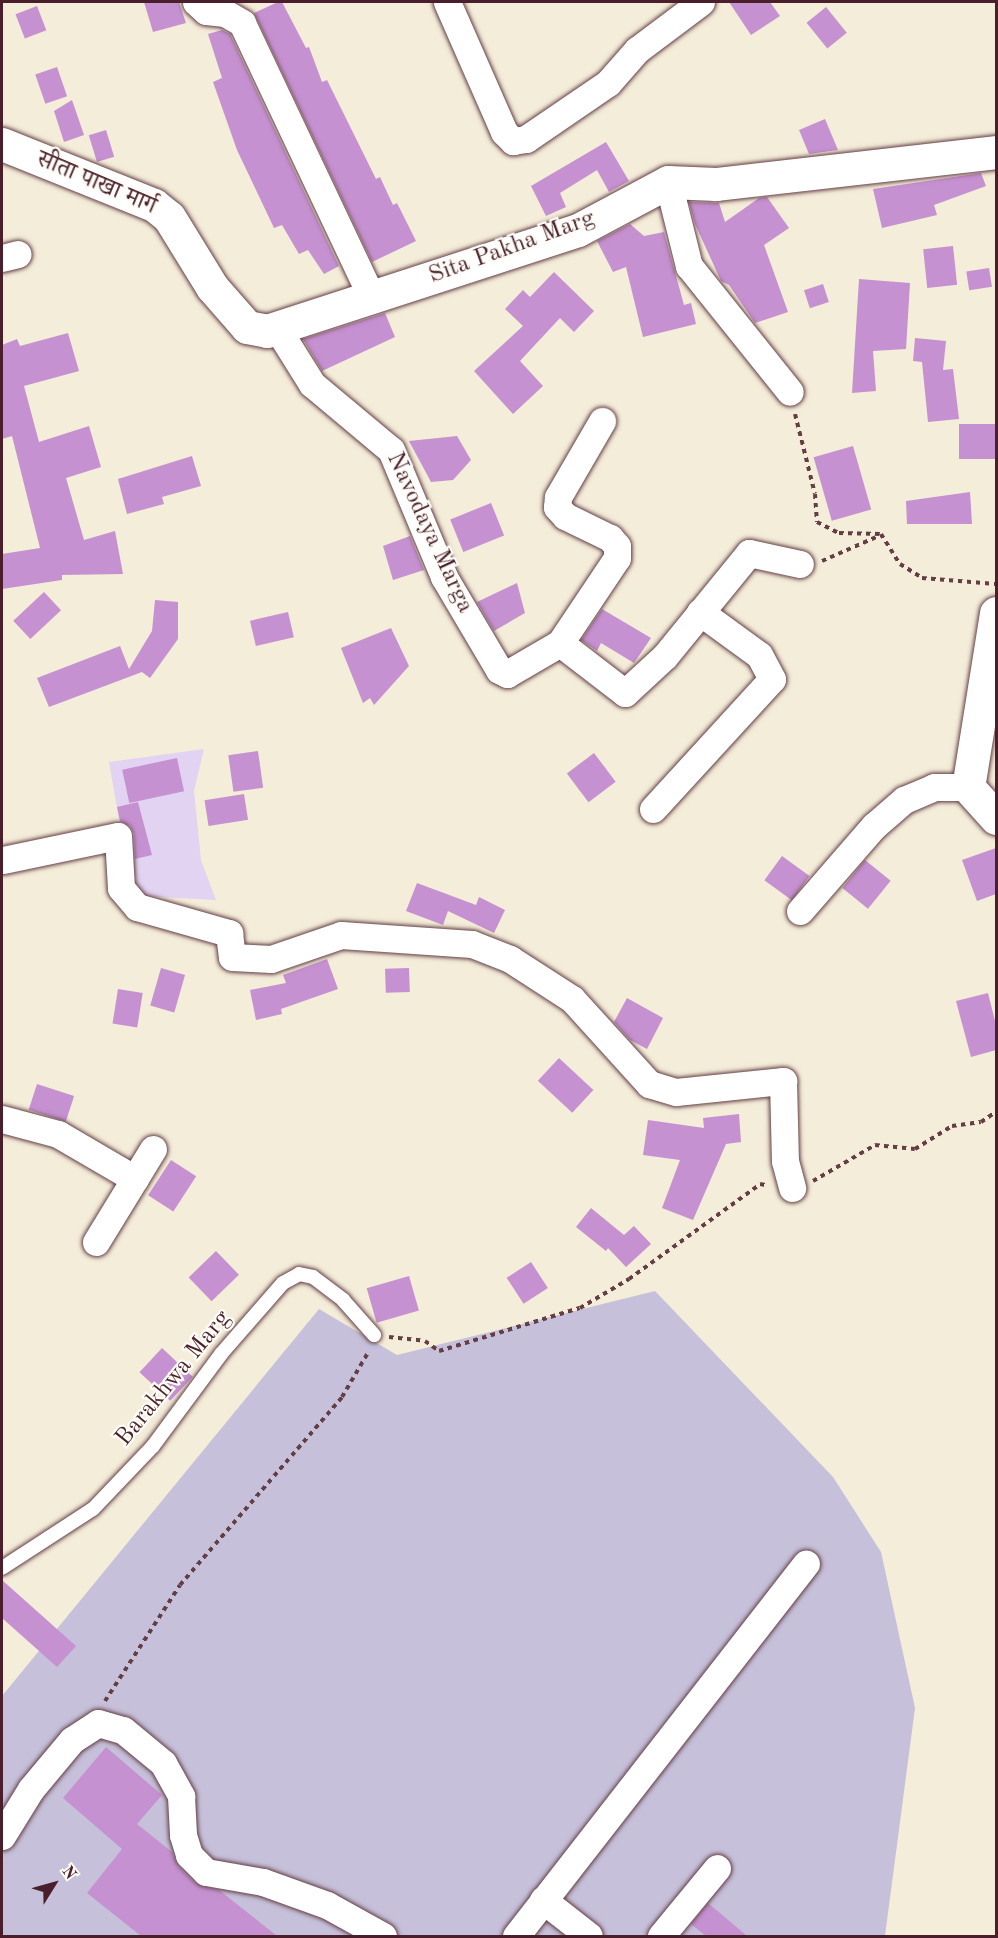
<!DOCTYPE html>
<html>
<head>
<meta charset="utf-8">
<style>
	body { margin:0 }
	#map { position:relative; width:998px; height:1938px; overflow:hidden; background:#f4edd9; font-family:"Old Standard TT","Noto Serif Devanagari",serif }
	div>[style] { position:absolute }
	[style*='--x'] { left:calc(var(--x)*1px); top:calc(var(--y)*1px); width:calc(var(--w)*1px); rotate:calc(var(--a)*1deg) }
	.built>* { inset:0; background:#e3d3f2 }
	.industrial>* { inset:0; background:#c6c0da }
	.building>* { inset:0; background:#c591d0; transform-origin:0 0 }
	.path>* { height:4px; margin-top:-2px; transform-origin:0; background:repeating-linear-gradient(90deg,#643e45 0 4.5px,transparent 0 9px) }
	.roads { filter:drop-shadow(0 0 2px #643e45) drop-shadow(0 0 2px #643e45) }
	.service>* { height:14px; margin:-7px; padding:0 7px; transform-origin:7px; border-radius:7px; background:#fff }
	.minor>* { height:27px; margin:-13.5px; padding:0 13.5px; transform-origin:13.5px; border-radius:13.5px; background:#fff }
	.tertiary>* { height:33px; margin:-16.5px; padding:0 16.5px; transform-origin:16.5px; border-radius:16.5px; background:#fff }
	span { translate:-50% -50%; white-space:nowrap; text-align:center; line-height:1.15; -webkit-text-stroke:4.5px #fdfcf7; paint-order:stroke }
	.street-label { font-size:24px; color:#4a1f2b }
	.frame { position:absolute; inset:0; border:3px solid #4a1f2b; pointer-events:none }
	.north { position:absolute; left:24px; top:1854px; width:60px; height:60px; -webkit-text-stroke:4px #fdfcf7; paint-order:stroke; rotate:53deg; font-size:16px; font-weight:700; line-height:24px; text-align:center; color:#4a1f2b }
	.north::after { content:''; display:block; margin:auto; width:21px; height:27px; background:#4a1f2b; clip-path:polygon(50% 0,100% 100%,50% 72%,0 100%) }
</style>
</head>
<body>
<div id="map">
	<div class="built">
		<div style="clip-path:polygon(204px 749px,194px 791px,201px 860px,216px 900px,140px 896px,123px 842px,109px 762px)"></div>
	</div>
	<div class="industrial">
		<div style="clip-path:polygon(655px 1291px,833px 1477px,881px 1552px,915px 1708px,885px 1936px,2px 1936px,2px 1696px,319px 1309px,397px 1355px)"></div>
	</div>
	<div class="building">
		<div style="clip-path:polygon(144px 2px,179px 2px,186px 23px,153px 32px)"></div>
		<div style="clip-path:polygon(278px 2px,282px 2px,306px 48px,309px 47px,322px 82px,327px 80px,376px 179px,380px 177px,393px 205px,397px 203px,416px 241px,372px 262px,254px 13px)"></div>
		<div style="clip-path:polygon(729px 2px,770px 2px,780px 16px,751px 35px)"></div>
		<div style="left:37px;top:6px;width:26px;height:23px;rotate:69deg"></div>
		<div style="left:826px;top:7px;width:33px;height:25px;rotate:51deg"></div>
		<div style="clip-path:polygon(222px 30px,230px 34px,339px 266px,324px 274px,308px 250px,299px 254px,282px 225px,274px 228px,237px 150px,213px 82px,222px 78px,208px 34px)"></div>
		<div style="left:57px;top:67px;width:31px;height:23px;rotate:71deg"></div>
		<div style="clip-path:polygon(72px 100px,84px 135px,64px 142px,54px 111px)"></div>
		<div style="clip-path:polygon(825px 119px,838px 150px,809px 154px,799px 130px)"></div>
		<div style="left:106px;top:130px;width:28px;height:18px;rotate:73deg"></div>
		<div style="clip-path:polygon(606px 142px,629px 181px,609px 192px,597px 170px,560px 193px,566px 207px,546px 216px,531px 186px)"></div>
		<div style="clip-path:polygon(981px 173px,986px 186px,934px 205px,937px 215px,882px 228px,873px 189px)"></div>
		<div style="clip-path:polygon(767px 197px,789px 228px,764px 245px,788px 312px,755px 323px,729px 285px,721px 281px,695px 224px,689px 202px,719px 203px,725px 222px,759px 198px)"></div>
		<div style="clip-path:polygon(630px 224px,644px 236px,664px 232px,684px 305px,691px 303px,696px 324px,643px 337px,626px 267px,613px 272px,597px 241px)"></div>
		<div style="left:953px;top:246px;width:39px;height:30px;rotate:84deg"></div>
		<div style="left:989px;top:268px;width:19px;height:23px;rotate:81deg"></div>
		<div style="clip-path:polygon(554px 272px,594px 311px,574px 332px,560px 318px,520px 361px,543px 386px,513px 414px,474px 371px,523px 326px,505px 309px,523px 290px,530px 297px)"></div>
		<div style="clip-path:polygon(859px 279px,910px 283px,906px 349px,873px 351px,876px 391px,852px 393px)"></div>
		<div style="left:823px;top:284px;width:19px;height:20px;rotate:72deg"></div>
		<div style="clip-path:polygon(385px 313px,395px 337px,322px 371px,303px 339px)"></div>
		<div style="clip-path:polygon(68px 333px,79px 371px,24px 386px,39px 442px,89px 426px,101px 467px,66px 478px,84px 540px,115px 531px,123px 574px,62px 575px,62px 580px,2px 589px,2px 554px,40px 548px,12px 436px,2px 439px,2px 345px,17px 339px,20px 346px)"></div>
		<div style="clip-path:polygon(915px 338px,946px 341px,943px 370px,953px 369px,959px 419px,928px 422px,922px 362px,913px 361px)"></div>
		<div style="left:996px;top:424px;width:35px;height:37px;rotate:90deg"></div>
		<div style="clip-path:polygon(457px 436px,471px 460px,453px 480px,431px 482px,409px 441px)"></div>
		<div style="left:853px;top:446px;width:66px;height:41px;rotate:74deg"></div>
		<div style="clip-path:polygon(192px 456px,201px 486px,162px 497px,164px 504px,127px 514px,118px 479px)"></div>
		<div style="clip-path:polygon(970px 492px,972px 524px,907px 524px,906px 501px)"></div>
		<div style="left:491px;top:503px;width:35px;height:44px;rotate:68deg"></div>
		<div style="clip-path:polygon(410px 536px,424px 570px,393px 580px,383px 546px)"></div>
		<div style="clip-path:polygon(517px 583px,525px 613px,494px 631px,477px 602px)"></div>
		<div style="left:44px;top:592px;width:25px;height:42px;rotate:47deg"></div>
		<div style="clip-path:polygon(155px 600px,178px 602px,178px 639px,150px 678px,142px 672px,49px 707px,37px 678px,120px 646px,129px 669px,152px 631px)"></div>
		<div style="clip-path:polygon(602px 609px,651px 638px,634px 663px,601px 643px,597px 651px,581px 640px)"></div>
		<div style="left:288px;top:612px;width:26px;height:39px;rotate:77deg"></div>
		<div style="clip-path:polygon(391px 628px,409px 666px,374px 705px,370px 698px,363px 703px,341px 648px)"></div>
		<div style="left:258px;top:751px;width:37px;height:30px;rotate:82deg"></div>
		<div style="left:594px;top:753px;width:36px;height:34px;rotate:53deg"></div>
		<div style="left:177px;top:758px;width:34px;height:56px;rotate:78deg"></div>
		<div style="left:244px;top:794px;width:26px;height:40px;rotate:81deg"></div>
		<div style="clip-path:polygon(138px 802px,152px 855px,135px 859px,134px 834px,130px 826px,120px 821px,117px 807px)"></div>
		<div style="clip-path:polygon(996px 848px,996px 894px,977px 901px,962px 860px)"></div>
		<div style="left:782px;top:856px;width:34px;height:30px;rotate:36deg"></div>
		<div style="left:865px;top:860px;width:33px;height:36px;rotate:39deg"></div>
		<div style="clip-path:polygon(417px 883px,476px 905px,479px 897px,505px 910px,494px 933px,448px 911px,443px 925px,406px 911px)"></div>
		<div style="clip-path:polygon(327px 959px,338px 989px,281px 1009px,282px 1014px,256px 1020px,250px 990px,286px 983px,283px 975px)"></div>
		<div style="left:161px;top:968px;width:25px;height:39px;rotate:16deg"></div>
		<div style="left:409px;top:968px;width:24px;height:24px;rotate:88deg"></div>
		<div style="left:118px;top:989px;width:25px;height:35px;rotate:9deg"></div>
		<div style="clip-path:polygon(988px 993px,996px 1025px,996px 1050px,971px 1057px,956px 1001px)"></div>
		<div style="clip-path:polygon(627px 998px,663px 1018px,647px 1049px,630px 1040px,614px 1022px)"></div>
		<div style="left:559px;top:1058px;width:47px;height:31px;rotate:43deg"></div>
		<div style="left:37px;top:1084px;width:39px;height:27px;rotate:18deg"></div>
		<div style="clip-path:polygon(739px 1114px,741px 1142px,726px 1144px,693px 1220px,662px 1208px,680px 1160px,643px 1155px,648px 1120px,704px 1128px,703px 1118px)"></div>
		<div style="left:171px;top:1160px;width:30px;height:42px;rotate:33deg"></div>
		<div style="clip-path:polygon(591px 1208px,624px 1235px,634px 1226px,651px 1244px,626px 1267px,608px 1248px,606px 1251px,576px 1227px)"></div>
		<div style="left:216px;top:1251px;width:33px;height:38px;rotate:46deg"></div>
		<div style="left:531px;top:1262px;width:31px;height:29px;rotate:57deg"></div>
		<div style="left:409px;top:1276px;width:36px;height:44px;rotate:74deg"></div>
		<div style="left:162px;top:1348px;width:42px;height:33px;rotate:43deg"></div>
		<div style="clip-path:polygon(2px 1580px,76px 1646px,57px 1667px,2px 1618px)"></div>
		<div style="clip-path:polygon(106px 1747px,162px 1795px,137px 1824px,172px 1852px,178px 1866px,195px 1883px,219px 1890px,277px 1936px,141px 1936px,87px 1893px,122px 1849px,63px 1798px)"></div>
		<div style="clip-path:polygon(708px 1903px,747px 1936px,706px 1936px,691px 1924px)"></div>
	</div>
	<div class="path">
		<div style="--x:795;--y:414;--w:82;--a:76"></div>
		<div style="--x:815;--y:494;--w:28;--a:86"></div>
		<div style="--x:817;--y:522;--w:25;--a:27"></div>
		<div style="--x:839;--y:533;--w:42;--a:1.4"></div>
		<div style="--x:881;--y:534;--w:36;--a:58"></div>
		<div style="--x:900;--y:564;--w:26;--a:32"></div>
		<div style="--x:922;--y:578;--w:74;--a:4.6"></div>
		<div style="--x:822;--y:561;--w:64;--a:-23.8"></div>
		<div style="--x:813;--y:1181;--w:72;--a:-30.1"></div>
		<div style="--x:875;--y:1145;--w:40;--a:5.7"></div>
		<div style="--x:915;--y:1149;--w:44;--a:-31.9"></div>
		<div style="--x:952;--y:1126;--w:29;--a:-8"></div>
		<div style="--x:981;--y:1122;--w:18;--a:-34"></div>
		<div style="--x:389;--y:1337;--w:36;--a:6"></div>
		<div style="--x:425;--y:1341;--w:17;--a:36"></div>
		<div style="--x:439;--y:1351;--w:147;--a:-17"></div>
		<div style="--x:580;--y:1308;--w:57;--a:-30.6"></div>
		<div style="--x:629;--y:1279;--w:162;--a:-35.9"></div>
		<div style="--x:760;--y:1184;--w:5;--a:11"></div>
		<div style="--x:105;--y:1701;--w:138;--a:-57.1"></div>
		<div style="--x:180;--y:1585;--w:248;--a:-49.2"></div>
		<div style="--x:342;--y:1397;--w:53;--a:-59.6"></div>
	</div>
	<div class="roads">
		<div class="service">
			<div style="--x:2;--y:1568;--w:108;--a:-33"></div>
			<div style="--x:93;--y:1509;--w:87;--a:-46.4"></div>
			<div style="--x:153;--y:1446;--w:114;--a:-53.5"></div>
			<div style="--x:221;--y:1354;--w:94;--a:-48.9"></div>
			<div style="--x:283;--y:1283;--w:18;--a:-29"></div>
			<div style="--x:299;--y:1274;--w:14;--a:12"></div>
			<div style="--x:313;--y:1277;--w:38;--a:37"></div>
			<div style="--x:343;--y:1300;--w:47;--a:48.5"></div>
		</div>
		<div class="minor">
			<div style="--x:196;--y:2;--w:13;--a:42"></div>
			<div style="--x:206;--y:11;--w:19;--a:6"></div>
			<div style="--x:225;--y:13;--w:20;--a:30"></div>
			<div style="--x:242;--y:23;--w:300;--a:64.7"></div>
			<div style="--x:447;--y:2;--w:142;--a:66.3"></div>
			<div style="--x:504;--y:132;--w:13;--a:45"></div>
			<div style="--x:513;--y:141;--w:13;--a:-9"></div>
			<div style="--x:526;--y:139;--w:99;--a:-34.3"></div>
			<div style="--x:608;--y:83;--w:44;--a:-48.7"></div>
			<div style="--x:637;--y:50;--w:80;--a:-36.9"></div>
			<div style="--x:668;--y:182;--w:87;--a:76"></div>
			<div style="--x:689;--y:266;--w:161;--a:51.3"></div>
			<div style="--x:2;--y:258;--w:16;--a:-14"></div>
			<div style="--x:277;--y:328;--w:66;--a:58"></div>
			<div style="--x:312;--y:384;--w:103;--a:39.9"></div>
			<div style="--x:391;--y:450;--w:138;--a:67.3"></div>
			<div style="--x:444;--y:577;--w:108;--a:59.4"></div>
			<div style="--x:499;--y:670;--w:9;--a:27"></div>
			<div style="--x:507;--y:674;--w:61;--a:-30.3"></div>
			<div style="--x:560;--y:643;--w:82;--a:37.6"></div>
			<div style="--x:625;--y:693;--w:54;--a:-42.8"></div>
			<div style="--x:665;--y:656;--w:133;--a:-50.8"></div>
			<div style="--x:749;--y:553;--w:52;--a:12.2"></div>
			<div style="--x:560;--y:643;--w:102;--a:-56.2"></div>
			<div style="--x:617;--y:558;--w:12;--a:-90"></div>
			<div style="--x:617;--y:546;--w:11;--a:-131"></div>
			<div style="--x:610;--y:538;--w:50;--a:-153.9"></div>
			<div style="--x:565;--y:516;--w:12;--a:-132"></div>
			<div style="--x:557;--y:507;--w:10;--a:-84"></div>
			<div style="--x:558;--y:497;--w:88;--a:-59.9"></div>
			<div style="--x:653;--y:809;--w:176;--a:-47.5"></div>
			<div style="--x:772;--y:679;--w:27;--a:-118"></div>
			<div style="--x:759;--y:655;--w:73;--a:-143.9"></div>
			<div style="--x:3;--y:860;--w:117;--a:-11.8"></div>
			<div style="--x:118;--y:836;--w:52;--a:86.7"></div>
			<div style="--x:121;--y:888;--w:25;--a:50"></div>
			<div style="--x:137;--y:907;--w:96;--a:15.8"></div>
			<div style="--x:229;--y:933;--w:24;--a:83"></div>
			<div style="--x:232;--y:957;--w:39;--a:3"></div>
			<div style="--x:271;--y:959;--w:74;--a:-18.9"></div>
			<div style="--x:341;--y:935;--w:131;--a:3.9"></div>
			<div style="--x:472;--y:944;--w:41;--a:21.5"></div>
			<div style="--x:510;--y:959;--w:74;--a:32.8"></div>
			<div style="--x:572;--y:999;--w:115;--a:47.8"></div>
			<div style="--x:649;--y:1084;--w:28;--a:17"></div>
			<div style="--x:676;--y:1092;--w:108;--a:-5.9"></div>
			<div style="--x:783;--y:1081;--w:80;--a:88.6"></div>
			<div style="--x:785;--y:1161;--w:28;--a:75"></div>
			<div style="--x:800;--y:911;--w:113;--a:-49"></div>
			<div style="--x:874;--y:826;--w:40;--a:-41"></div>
			<div style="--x:904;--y:800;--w:33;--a:-23"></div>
			<div style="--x:934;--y:787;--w:34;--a:0"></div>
			<div style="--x:2;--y:1119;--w:58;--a:15"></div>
			<div style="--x:58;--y:1134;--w:89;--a:30.3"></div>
			<div style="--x:96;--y:1242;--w:109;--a:-58.5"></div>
			<div style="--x:2;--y:1836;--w:55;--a:-58.3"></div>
			<div style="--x:31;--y:1789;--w:64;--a:-50.1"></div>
			<div style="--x:72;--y:1740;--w:31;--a:-33"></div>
			<div style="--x:98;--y:1723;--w:26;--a:16"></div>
			<div style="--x:123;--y:1730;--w:52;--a:39.5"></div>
			<div style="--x:163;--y:1763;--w:38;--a:61"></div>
			<div style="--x:181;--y:1796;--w:39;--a:87"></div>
			<div style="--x:183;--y:1835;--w:21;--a:73"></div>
			<div style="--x:189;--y:1855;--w:24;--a:45"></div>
			<div style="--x:206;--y:1872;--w:58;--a:10"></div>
			<div style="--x:263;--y:1882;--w:68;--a:19.8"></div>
			<div style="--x:327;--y:1905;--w:64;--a:29"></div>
			<div style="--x:543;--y:1900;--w:58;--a:38"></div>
			<div style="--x:516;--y:1936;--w:472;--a:-52.1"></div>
			<div style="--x:661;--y:1936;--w:88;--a:-50.5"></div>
		</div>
		<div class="tertiary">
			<div style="--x:2;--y:144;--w:164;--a:21.9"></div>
			<div style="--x:154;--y:205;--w:19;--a:39"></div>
			<div style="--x:169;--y:217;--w:82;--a:58.4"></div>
			<div style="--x:212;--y:287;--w:53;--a:48.8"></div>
			<div style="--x:247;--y:327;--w:20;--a:11"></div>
			<div style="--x:267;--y:331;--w:327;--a:-18"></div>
			<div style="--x:578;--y:230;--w:102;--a:-28.1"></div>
			<div style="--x:668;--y:182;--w:48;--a:2.4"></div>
			<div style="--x:716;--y:184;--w:282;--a:-6.5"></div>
			<div style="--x:996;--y:613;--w:176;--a:99.1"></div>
			<div style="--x:968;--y:787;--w:42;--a:47.9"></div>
		</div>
	</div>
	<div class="street-label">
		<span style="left:96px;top:184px;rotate:23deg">सीता पाखा मार्ग</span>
		<span style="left:512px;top:248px;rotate:-20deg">Sita Pakha Marg</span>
		<span style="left:429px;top:533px;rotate:65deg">Navodaya Marga</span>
		<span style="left:174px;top:1379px;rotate:-51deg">Barakhwa Marg</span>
	</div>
	<div class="frame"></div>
	<div class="north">N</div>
</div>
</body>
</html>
